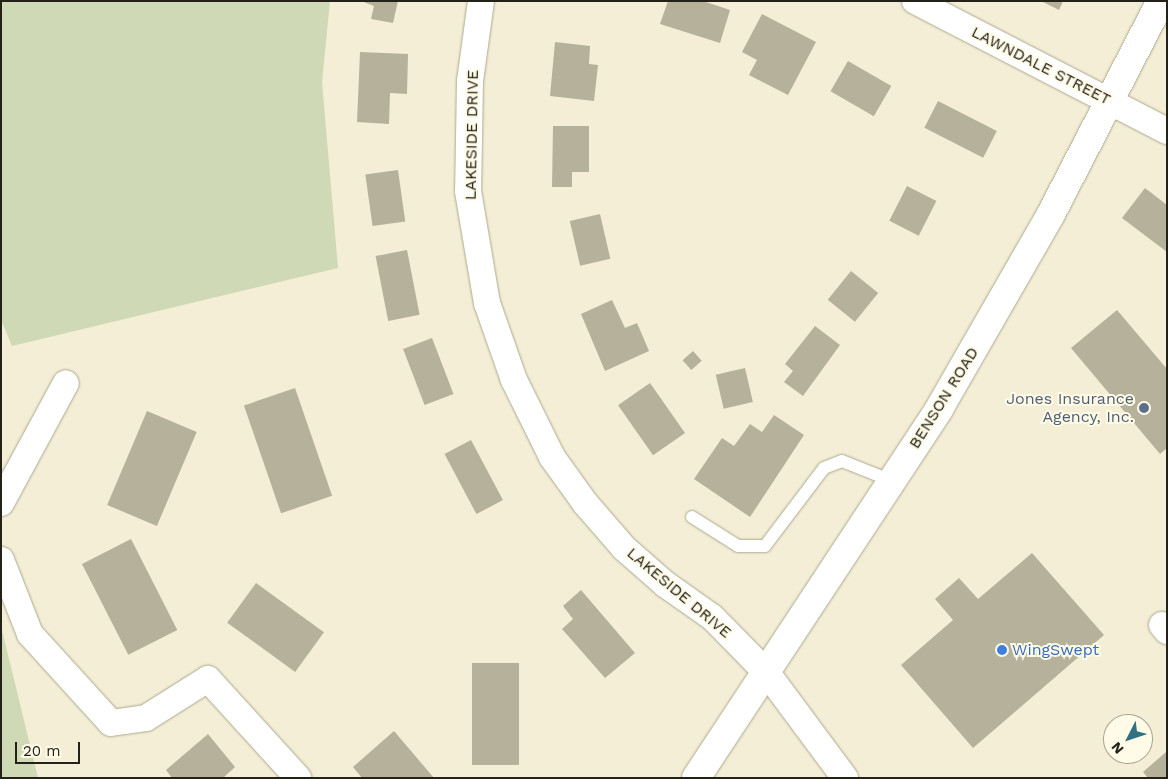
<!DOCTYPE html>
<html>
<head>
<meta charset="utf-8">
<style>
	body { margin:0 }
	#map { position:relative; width:1168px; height:779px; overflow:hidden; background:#f3eed5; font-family:"Work Sans",sans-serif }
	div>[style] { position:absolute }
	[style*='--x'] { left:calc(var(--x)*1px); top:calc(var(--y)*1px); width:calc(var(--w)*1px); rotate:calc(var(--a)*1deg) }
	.green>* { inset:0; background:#d0d9b6 }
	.building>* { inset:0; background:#b6b19a; transform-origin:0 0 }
	.roads { filter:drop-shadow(0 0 1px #ada991) drop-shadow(0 0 1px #ada991) }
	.lane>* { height:12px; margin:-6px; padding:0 6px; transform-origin:6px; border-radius:6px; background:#fff }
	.street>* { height:26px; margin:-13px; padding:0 13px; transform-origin:13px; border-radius:13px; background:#fff }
	.secondary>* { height:28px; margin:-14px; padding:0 14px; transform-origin:14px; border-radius:14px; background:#fff }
	.dots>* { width:14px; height:14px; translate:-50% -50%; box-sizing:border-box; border:2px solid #fffbe7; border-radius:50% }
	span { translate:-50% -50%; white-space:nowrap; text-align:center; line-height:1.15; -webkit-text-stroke:4px #fffbe7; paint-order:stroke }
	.street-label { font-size:16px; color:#232118 }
	.service-label { font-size:16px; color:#4e5e75 }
	.right { translate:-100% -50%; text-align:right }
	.shop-label { font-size:16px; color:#366cbe }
	.left { translate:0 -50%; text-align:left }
	.frame { position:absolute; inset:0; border:2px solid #232118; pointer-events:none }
	.north { position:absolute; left:1103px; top:714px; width:50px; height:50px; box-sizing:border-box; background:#fffbe7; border:1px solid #a7a494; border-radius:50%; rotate:229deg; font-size:14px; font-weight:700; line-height:20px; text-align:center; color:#232118 }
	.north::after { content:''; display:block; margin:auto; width:18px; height:22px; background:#307284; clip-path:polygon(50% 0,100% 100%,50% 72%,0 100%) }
	.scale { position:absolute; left:15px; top:742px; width:65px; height:22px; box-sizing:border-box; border:2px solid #232118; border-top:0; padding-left:6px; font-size:15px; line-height:18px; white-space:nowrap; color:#232118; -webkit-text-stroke:4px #fffbe7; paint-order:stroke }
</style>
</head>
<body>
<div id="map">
	<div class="green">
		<div style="clip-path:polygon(1px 1px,330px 1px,322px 82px,338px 268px,12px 346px,1px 320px)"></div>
		<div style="clip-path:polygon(1px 626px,38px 778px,1px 778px)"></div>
	</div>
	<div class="building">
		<div style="clip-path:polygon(361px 1px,398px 1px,393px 23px,371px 19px,374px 6px)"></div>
		<div style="clip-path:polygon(668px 1px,703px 1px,730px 10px,720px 43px,660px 24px)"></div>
		<div style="clip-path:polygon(1041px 1px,1063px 1px,1059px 10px)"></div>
		<div style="clip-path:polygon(762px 14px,816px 42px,788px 95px,749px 75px,757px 60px,742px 52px)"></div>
		<div style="clip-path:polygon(555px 42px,590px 46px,589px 64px,598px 65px,594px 101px,550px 96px)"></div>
		<div style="clip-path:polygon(360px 52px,408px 54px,407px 94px,390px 93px,389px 124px,357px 122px)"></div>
		<div style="left:848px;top:61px;width:50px;height:35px;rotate:30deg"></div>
		<div style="left:938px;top:101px;width:66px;height:30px;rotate:27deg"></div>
		<div style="clip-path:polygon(553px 126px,589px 126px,589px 172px,572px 172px,572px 187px,552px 187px)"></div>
		<div style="left:398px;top:170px;width:52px;height:33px;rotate:82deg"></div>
		<div style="left:907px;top:186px;width:33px;height:39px;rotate:27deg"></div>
		<div style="clip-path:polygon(1145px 188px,1167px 205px,1167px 252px,1122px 218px)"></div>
		<div style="left:600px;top:214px;width:46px;height:31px;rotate:77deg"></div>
		<div style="left:407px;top:250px;width:66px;height:32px;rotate:79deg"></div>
		<div style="left:851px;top:271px;width:35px;height:37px;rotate:39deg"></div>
		<div style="clip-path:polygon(612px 300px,625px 328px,637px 323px,649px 351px,605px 371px,581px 314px)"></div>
		<div style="clip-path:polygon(1117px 310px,1167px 369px,1167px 448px,1160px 454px,1071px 348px)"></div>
		<div style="clip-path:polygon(815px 326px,840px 345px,803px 396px,784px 382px,793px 371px,785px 364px)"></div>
		<div style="left:432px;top:338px;width:60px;height:31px;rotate:69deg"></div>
		<div style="left:693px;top:351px;width:13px;height:14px;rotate:48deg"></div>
		<div style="left:745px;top:368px;width:35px;height:30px;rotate:77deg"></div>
		<div style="left:650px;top:383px;width:61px;height:39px;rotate:55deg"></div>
		<div style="left:295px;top:388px;width:114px;height:54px;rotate:71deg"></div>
		<div style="left:147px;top:411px;width:54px;height:102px;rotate:23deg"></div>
		<div style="clip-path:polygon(774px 415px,804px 435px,750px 517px,694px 479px,722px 438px,734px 446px,750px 424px,762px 432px)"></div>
		<div style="left:471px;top:440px;width:68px;height:30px;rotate:62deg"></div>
		<div style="left:131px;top:539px;width:102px;height:55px;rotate:63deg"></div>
		<div style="clip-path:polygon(1032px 553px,1104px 635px,973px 748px,901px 665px,953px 620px,935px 599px,959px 578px,978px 599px)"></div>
		<div style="left:256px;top:583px;width:84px;height:49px;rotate:36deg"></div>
		<div style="clip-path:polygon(581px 590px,635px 653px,605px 678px,562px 629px,573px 619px,563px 606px)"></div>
		<div style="left:472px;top:663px;width:47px;height:102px"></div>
		<div style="clip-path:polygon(394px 731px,434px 778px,362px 778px,353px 767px)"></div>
		<div style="clip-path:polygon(208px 734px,235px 767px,223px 778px,172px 778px,166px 770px)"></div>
		<div style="clip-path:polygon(1166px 752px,1167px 778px,1148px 778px,1143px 772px)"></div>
	</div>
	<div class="roads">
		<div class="lane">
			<div style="--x:692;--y:517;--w:54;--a:32.2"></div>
			<div style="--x:738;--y:546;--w:27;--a:0"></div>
			<div style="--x:765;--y:546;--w:98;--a:-52.9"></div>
			<div style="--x:824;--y:468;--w:19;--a:-21"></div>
			<div style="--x:842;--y:461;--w:54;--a:21.8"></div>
		</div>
		<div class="street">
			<div style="--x:481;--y:1;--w:81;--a:97.8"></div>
			<div style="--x:470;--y:81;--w:110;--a:91"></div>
			<div style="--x:468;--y:191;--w:114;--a:80.4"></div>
			<div style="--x:487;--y:303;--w:82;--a:70.7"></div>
			<div style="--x:514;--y:380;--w:86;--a:63.7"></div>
			<div style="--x:552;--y:457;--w:57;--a:54.3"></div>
			<div style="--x:585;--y:503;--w:60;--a:49.1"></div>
			<div style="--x:624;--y:548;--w:55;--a:41.3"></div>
			<div style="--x:665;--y:584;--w:57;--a:35.1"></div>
			<div style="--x:712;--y:617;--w:78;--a:45.5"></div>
			<div style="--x:767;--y:673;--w:131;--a:53.4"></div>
			<div style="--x:915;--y:1;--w:284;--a:27.3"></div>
			<div style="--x:1;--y:503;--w:136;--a:-61.6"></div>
			<div style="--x:1;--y:560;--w:79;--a:68.6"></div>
			<div style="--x:30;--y:634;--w:120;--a:47.7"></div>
			<div style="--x:111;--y:723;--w:35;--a:-8"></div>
			<div style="--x:146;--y:718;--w:73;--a:-32.2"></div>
			<div style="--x:208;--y:679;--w:134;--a:47.7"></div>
			<div style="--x:1162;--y:625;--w:8;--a:50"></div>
		</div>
		<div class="secondary">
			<div style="--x:696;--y:778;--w:442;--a:-56.6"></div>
			<div style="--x:939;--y:409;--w:225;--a:-60.1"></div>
			<div style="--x:1051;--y:214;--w:240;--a:-62.7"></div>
		</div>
	</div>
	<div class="dots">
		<div style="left:1144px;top:408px;background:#5c6f8a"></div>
		<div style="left:1002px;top:650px;background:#3f7fe0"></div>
	</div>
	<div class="street-label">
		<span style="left:1041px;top:66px;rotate:27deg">LAWNDALE STREET</span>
		<span style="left:472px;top:135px;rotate:-89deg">LAKESIDE DRIVE</span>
		<span style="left:944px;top:398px;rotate:-58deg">BENSON ROAD</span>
		<span style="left:679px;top:593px;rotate:40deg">LAKESIDE DRIVE</span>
	</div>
	<div class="service-label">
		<span class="right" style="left:1134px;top:408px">Jones Insurance<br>Agency, Inc.</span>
	</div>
	<div class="shop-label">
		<span class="left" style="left:1012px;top:650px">WingSwept</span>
	</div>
	<div class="frame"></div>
	<div class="north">N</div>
	<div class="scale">20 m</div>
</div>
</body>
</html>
